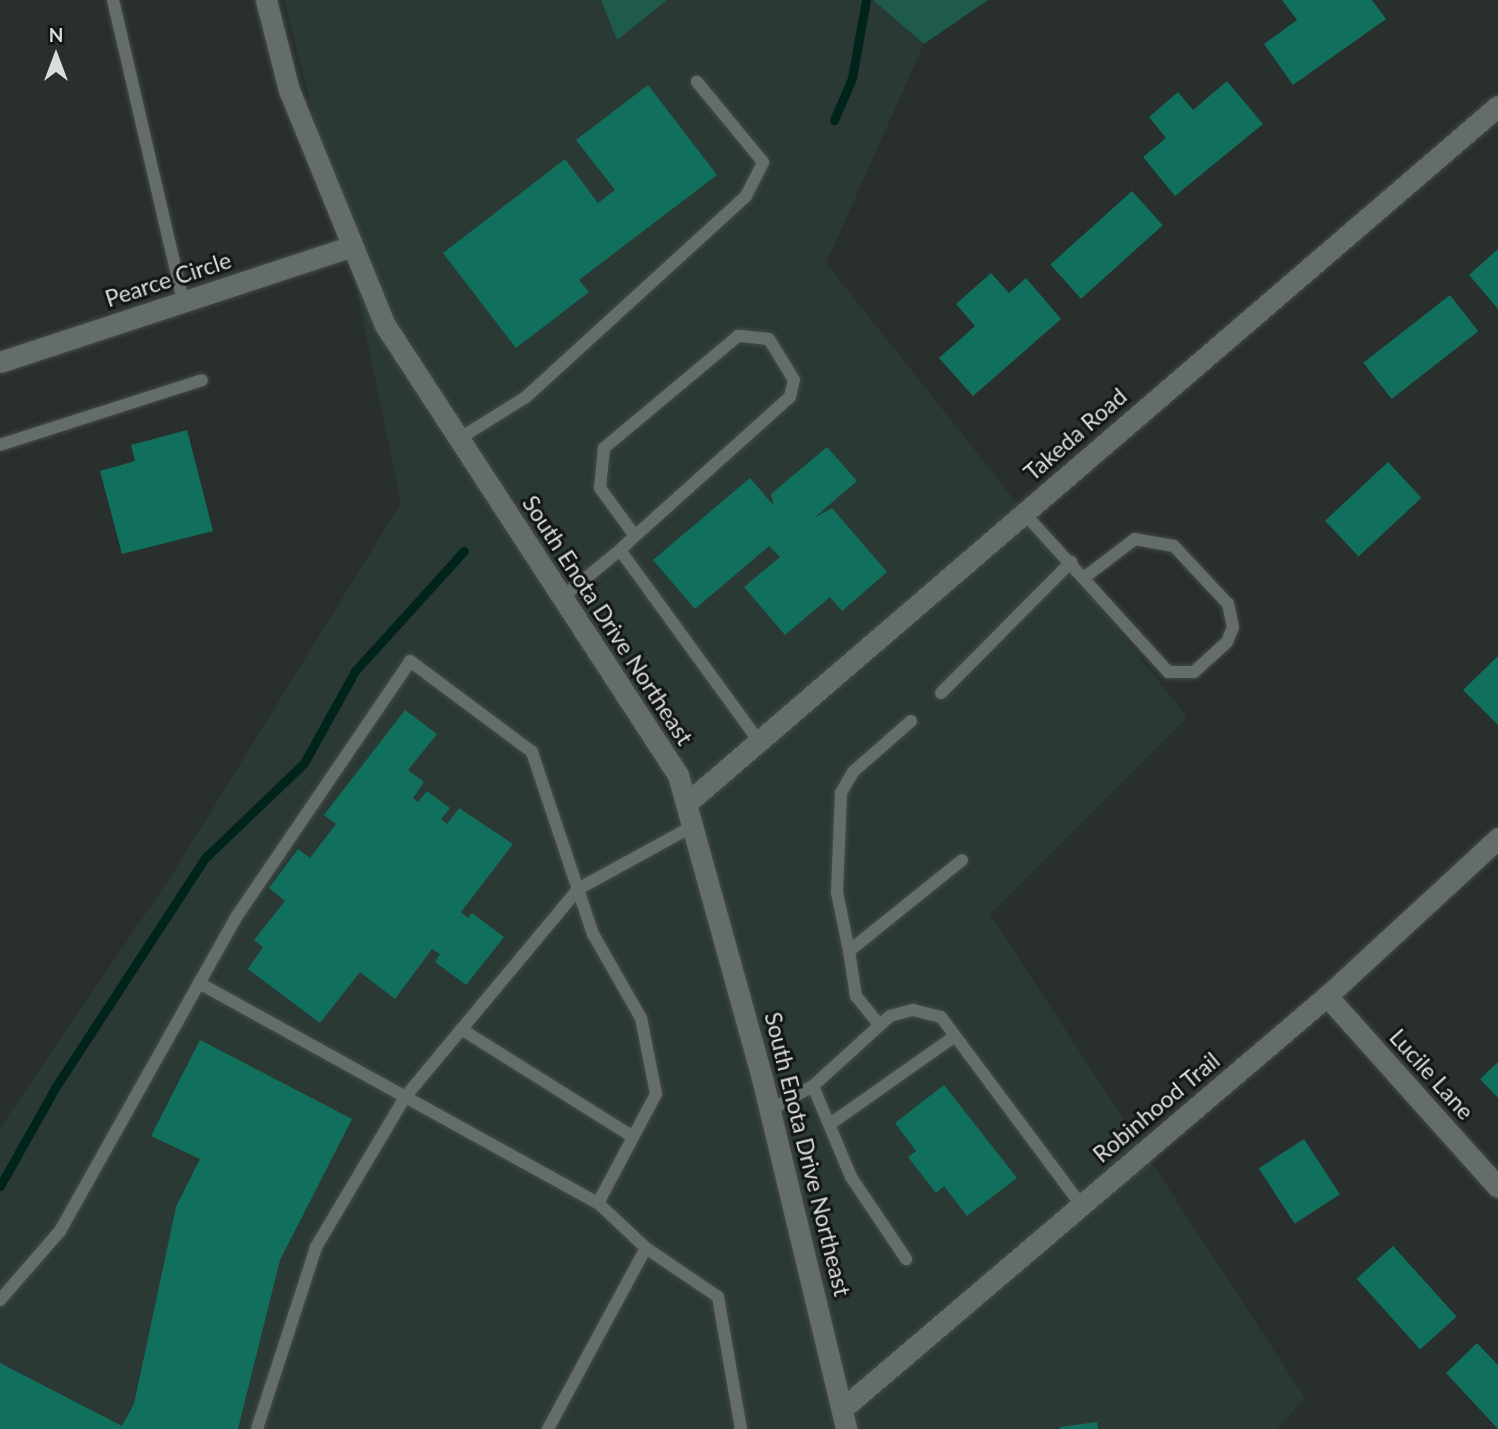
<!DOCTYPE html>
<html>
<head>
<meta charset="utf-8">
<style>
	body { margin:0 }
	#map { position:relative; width:1498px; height:1429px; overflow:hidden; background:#282f2d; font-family:Lato,sans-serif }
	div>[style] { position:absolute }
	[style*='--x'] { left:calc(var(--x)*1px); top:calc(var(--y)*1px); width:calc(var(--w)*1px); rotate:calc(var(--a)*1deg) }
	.built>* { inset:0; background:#2b3935 }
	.green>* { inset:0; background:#1e5b4d }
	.stream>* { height:9px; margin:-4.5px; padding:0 4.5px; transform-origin:4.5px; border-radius:4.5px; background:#00231b }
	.building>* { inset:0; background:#10705d; transform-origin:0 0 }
	.roads { filter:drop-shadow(0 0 2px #454b49) drop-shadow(0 0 2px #454b49) }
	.lane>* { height:12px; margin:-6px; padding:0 6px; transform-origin:6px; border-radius:6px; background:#656d6a }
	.street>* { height:21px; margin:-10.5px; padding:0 10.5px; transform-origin:10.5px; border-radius:10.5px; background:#656d6a }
	.secondary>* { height:21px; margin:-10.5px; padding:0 10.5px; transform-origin:10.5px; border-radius:10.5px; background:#656d6a }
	span { translate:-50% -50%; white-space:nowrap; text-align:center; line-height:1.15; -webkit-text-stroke:6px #131615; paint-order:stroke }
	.street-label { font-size:23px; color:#dadedd }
	.north { position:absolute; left:21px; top:21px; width:70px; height:70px; -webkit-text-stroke:5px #131615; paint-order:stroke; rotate:0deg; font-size:19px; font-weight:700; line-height:28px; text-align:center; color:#dadedd }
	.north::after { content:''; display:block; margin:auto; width:24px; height:32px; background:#dadedd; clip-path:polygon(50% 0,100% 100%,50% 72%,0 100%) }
</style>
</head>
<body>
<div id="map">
	<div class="built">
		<div style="clip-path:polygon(284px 0,601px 0,617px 39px,667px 0,873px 0,924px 44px,826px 263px,1187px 717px,990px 914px,1305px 1398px,1277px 1429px,0 1429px,0 1128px,173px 873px,401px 503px,349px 253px)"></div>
	</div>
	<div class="green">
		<div style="clip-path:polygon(601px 0,667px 0,617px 40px)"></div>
		<div style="clip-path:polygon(873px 0,988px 0,924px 44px)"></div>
	</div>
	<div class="stream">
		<div style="--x:834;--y:120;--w:46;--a:-66.8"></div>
		<div style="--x:852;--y:78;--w:79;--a:-79.8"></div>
		<div style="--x:0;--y:1186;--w:112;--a:-60.7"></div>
		<div style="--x:55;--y:1088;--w:275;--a:-56.9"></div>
		<div style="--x:205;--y:858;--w:137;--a:-43.8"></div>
		<div style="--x:304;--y:763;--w:105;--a:-61"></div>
		<div style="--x:355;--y:671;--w:162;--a:-47.8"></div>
	</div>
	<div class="building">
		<div style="clip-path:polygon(1282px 0,1372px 0,1386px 19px,1293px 85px,1264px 44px,1297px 20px)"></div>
		<div style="clip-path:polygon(1227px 81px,1263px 124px,1175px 196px,1143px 157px,1166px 138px,1149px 117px,1178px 92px,1193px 110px)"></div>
		<div style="clip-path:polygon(648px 85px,717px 175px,579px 280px,589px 292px,516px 348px,443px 253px,565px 159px,598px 203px,615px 190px,576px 140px)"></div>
		<div style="left:1132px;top:191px;width:46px;height:110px;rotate:48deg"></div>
		<div style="clip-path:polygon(1498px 249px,1498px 309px,1469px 275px)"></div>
		<div style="clip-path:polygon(991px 273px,1009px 293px,1026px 278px,1061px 319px,973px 396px,939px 358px,975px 326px,956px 304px)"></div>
		<div style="left:1450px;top:295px;width:46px;height:110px;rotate:52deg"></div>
		<div style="clip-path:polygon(187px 430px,213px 531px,122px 554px,100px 471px,135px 461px,131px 445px)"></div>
		<div style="clip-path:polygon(827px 447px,857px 481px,814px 518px,832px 508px,887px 572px,842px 611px,830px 597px,785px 635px,744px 587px,780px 557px,769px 546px,695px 609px,653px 560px,750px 478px,774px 506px,771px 494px)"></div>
		<div style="left:1388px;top:462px;width:49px;height:86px;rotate:47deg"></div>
		<div style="clip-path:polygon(1498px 656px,1498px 725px,1463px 690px)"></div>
		<div style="clip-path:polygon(405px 710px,437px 734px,408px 770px,424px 782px,413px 798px,418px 802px,427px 791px,450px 808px,441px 819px,447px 824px,459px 808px,513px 844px,461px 912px,468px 918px,472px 913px,504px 937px,466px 985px,435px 962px,440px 954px,432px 949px,395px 999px,360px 972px,320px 1023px,248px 969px,263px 947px,254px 940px,285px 901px,269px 888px,298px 849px,310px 858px,336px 824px,324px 815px)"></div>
		<div style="clip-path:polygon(200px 1040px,352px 1119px,280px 1260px,238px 1429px,0 1429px,0 1363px,122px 1426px,134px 1404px,176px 1207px,200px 1159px,151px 1136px)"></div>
		<div style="clip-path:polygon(1498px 1062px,1498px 1098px,1480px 1079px)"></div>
		<div style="clip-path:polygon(944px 1085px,1017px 1178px,967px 1216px,944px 1186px,936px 1193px,908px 1157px,916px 1151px,895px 1123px)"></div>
		<div style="left:1304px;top:1139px;width:66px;height:54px;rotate:57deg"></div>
		<div style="left:1393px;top:1246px;width:95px;height:49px;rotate:48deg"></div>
		<div style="clip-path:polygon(1477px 1343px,1498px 1365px,1498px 1429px,1446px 1373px)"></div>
		<div style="clip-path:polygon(1097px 1422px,1098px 1429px,1060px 1429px,1060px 1427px)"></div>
	</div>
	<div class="roads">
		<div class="lane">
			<div style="--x:113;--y:0;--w:310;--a:76.9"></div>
			<div style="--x:457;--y:440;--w:81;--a:-31.9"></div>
			<div style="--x:526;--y:397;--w:298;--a:-42.4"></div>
			<div style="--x:746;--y:196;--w:38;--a:-63"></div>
			<div style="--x:763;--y:162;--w:104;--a:-129.5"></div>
			<div style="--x:0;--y:445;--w:212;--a:-17.8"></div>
			<div style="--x:1024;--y:513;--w:215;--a:47.8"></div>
			<div style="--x:1168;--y:672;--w:26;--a:0"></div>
			<div style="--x:1194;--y:672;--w:45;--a:-42.3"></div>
			<div style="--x:1227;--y:642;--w:16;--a:-68"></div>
			<div style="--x:1233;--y:627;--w:24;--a:-102"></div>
			<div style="--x:1228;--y:604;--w:79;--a:-133"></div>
			<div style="--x:1174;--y:546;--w:40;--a:-170"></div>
			<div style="--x:1135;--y:539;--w:63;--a:142.8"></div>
			<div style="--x:620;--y:550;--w:21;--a:-43"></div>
			<div style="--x:635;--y:536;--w:208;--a:-41.9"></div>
			<div style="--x:790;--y:397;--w:17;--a:-77"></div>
			<div style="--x:794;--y:380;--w:48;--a:-121.4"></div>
			<div style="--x:769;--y:339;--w:31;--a:-174"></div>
			<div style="--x:738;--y:336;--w:175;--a:140.1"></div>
			<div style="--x:604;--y:448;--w:40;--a:95.7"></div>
			<div style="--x:600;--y:488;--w:59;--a:53.9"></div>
			<div style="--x:564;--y:596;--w:72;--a:-39.4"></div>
			<div style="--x:620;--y:550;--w:236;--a:54"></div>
			<div style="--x:941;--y:693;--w:185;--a:-45.2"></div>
			<div style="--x:911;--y:721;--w:77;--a:138.7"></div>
			<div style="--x:853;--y:772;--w:24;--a:120"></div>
			<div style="--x:841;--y:793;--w:99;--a:92.3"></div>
			<div style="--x:837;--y:892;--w:60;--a:78.5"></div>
			<div style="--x:849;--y:951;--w:145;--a:-38.8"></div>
			<div style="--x:849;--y:951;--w:46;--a:81.2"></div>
			<div style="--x:856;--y:996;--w:36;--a:51"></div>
			<div style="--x:199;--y:983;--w:456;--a:28.9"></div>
			<div style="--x:461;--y:1029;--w:203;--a:32.1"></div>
			<div style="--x:813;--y:1086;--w:99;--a:67.3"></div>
			<div style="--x:851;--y:1177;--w:99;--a:56.1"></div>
			<div style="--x:770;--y:1110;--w:49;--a:-29.2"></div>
			<div style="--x:813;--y:1086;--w:104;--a:-42.3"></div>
			<div style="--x:890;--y:1016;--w:24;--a:-15"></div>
			<div style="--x:913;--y:1010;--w:29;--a:14"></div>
			<div style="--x:941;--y:1017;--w:234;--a:53.3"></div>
			<div style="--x:833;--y:1122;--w:149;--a:-35.2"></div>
			<div style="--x:0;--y:1300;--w:91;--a:-49"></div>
			<div style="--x:60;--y:1231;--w:361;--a:-60.7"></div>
			<div style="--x:237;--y:916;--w:308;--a:-55.8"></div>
			<div style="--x:410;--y:661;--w:152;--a:36.7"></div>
			<div style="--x:532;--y:752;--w:192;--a:71.5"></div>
			<div style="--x:593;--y:934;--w:97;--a:60.3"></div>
			<div style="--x:641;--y:1018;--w:77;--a:78.8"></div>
			<div style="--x:656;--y:1094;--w:123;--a:118"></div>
			<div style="--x:598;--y:1203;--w:66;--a:43.2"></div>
			<div style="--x:646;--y:1248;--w:87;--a:34.2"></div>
			<div style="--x:718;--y:1297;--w:134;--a:80.1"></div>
			<div style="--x:257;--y:1429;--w:191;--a:-72"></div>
			<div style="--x:316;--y:1247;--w:174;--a:-59.3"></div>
			<div style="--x:405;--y:1097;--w:271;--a:-50.2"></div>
			<div style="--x:578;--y:889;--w:131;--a:-28.7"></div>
			<div style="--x:548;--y:1429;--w:206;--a:-61.6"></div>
		</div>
		<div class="street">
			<div style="--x:0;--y:362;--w:371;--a:-18.2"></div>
			<div style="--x:687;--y:803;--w:1069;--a:-40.68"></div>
			<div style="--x:1327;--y:996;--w:256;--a:48.2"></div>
			<div style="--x:842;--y:1409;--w:637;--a:-40.42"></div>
			<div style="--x:1327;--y:996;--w:233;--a:-42.7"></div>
		</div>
		<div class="secondary">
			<div style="--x:266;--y:0;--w:93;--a:75.7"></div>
			<div style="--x:289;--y:90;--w:254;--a:67.8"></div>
			<div style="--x:385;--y:325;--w:537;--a:56.93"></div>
			<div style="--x:678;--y:775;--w:314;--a:74.5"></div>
			<div style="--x:762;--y:1078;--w:361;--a:76.5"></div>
		</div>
	</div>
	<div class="street-label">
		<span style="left:168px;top:279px;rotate:-18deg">Pearce Circle</span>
		<span style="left:1075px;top:434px;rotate:-41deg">Takeda Road</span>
		<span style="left:608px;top:620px;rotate:57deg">South Enota Drive Northeast</span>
		<span style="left:1432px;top:1074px;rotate:48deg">Lucile Lane</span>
		<span style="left:1156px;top:1107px;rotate:-40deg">Robinhood Trail</span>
		<span style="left:808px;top:1154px;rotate:76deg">South Enota Drive Northeast</span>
	</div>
	<div class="north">N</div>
</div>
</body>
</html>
